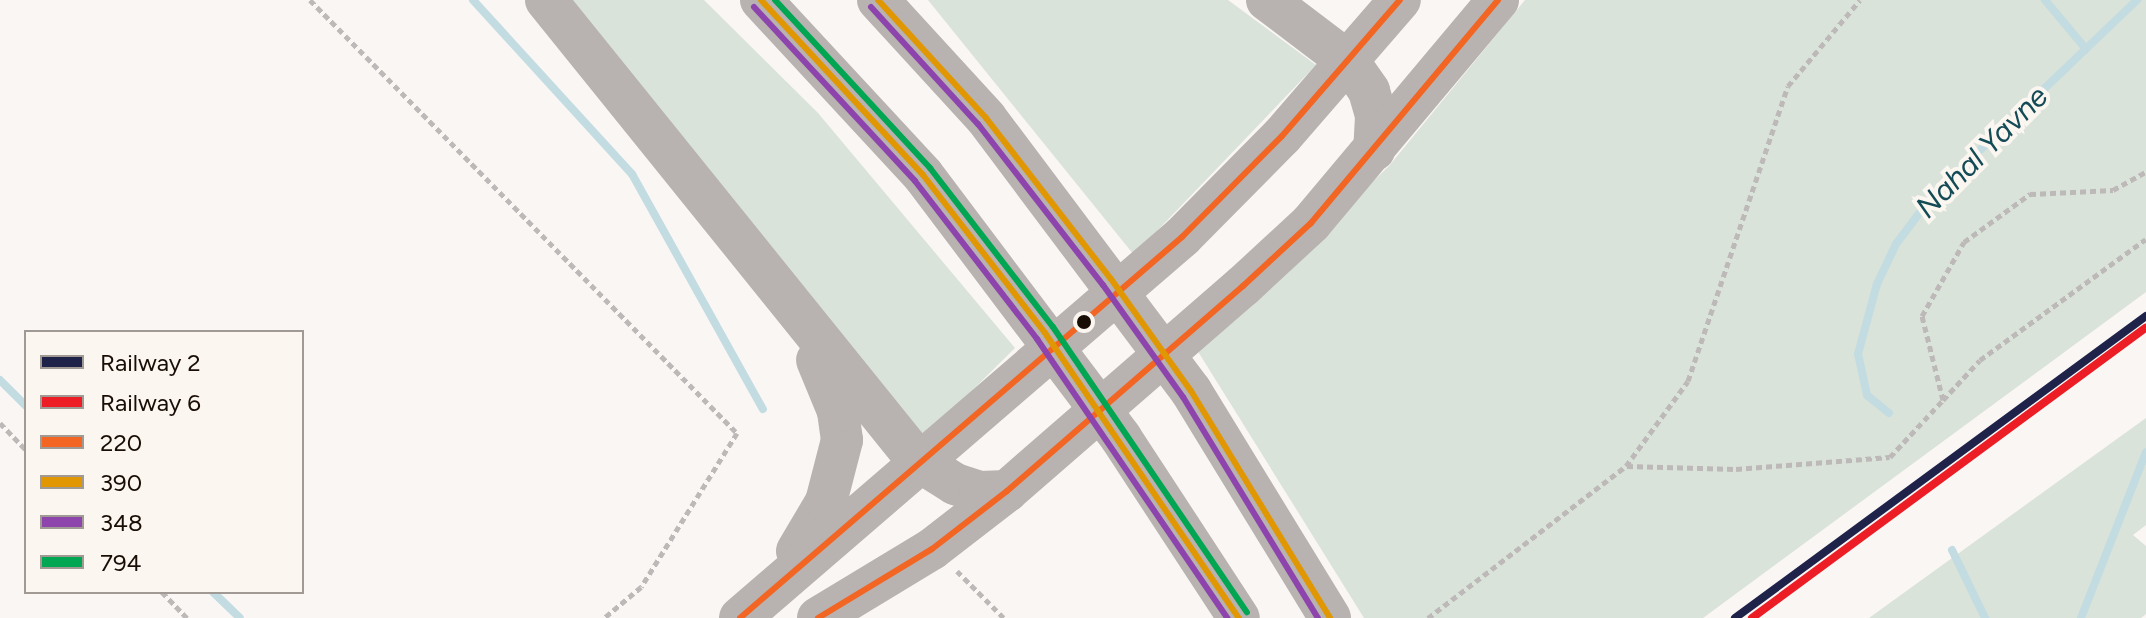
<!DOCTYPE html>
<html>
<head>
<meta charset="utf-8">
<style>
	body { margin:0 }
	#map { position:relative; width:2146px; height:618px; overflow:hidden; background:#f9f6f4; font-family:Figtree,sans-serif }
	div>[style] { position:absolute }
	[style*='--x'] { left:calc(var(--x)*1px); top:calc(var(--y)*1px); width:calc(var(--w)*1px); rotate:calc(var(--a)*1deg) }
	.green>* { inset:0; background:#d9e3d9 }
	.stream>* { height:8px; margin:-4px; padding:0 4px; transform-origin:4px; border-radius:4px; background:#c2dce2 }
	.path>* { height:5px; margin-top:-2.5px; transform-origin:0; background:repeating-linear-gradient(90deg,#bdb9b8 0 6px,transparent 0 10px) }
	.highway>* { height:42px; margin:-21px; padding:0 21px; transform-origin:21px; border-radius:21px; background:#b8b2b0 }
	.highway-bridge>* { height:42px; margin:-21px; padding:0 21px; transform-origin:21px; border-radius:21px; background:#b8b2b0 }
	.bus-1>* { height:6px; margin:-3px; padding:0 3px; transform-origin:3px; border-radius:3px; background:#f26522 }
	.bus-2>* { height:6px; margin:-3px; padding:0 3px; transform-origin:3px; border-radius:3px; background:#e19701 }
	.bus-3>* { height:6px; margin:-3px; padding:0 3px; transform-origin:3px; border-radius:3px; background:#8e44ad }
	.bus-4>* { height:6px; margin:-3px; padding:0 3px; transform-origin:3px; border-radius:3px; background:#00a651 }
	.rail-1>* { height:8px; margin:-4px; padding:0 4px; transform-origin:4px; border-radius:4px; background:#1f234a }
	.rail-2>* { height:8px; margin:-4px; padding:0 4px; transform-origin:4px; border-radius:4px; background:#ed1d26 }
	.dots>* { width:22px; height:22px; translate:-50% -50%; box-sizing:border-box; border:4px solid #fcf6f1; border-radius:50% }
	span { translate:-50% -50%; white-space:nowrap; text-align:center; line-height:1.15; -webkit-text-stroke:8px #fcf6f1; paint-order:stroke }
	.water-label { font-size:30px; color:#134b56; font-style:italic }
	.legend { position:absolute; left:24px; top:330px; width:280px; height:264px; box-sizing:border-box; background:#fcf6f1; border:2px solid #a19993; margin:0; padding:10px 14px; list-style:none; font-size:24px; color:#180e06 }
	.legend li { display:flex; align-items:center; gap:16px; height:40px }
	.legend b { width:40px; border:2px solid #a19993 }
</style>
</head>
<body>
<div id="map">
	<div class="green">
		<div style="clip-path:polygon(572px 0,704px 0,818px 113px,1015px 348px,924px 438px)"></div>
		<div style="clip-path:polygon(928px 0,1228px 0,1316px 65px,1134px 255px)"></div>
		<div style="clip-path:polygon(1525px 0,2146px 0,2146px 292px,1703px 618px,1364px 618px,1197px 350px,1389px 166px)"></div>
		<div style="clip-path:polygon(2146px 418px,2146px 525px,2133px 535px,2146px 546px,2146px 614px,2141px 618px,1869px 618px)"></div>
	</div>
	<div class="stream">
		<div style="--x:473;--y:0;--w:236;--a:47.6"></div>
		<div style="--x:632;--y:174;--w:269;--a:60.9"></div>
		<div style="--x:2045;--y:0;--w:64;--a:50.1"></div>
		<div style="--x:0;--y:380;--w:37;--a:45"></div>
		<div style="--x:1889;--y:413;--w:28;--a:-141"></div>
		<div style="--x:1867;--y:395;--w:42;--a:-102.4"></div>
		<div style="--x:1858;--y:354;--w:73;--a:-74.8"></div>
		<div style="--x:1877;--y:284;--w:44;--a:-64.6"></div>
		<div style="--x:1896;--y:244;--w:61;--a:-52.9"></div>
		<div style="--x:1933;--y:195;--w:282;--a:-43.7"></div>
		<div style="--x:1952;--y:550;--w:76;--a:64.1"></div>
		<div style="--x:213;--y:592;--w:37;--a:44"></div>
		<div style="--x:2081;--y:618;--w:178;--a:-68.6"></div>
	</div>
	<div class="path">
		<div style="--x:310;--y:0;--w:608;--a:45.4"></div>
		<div style="--x:737;--y:433;--w:181;--a:121.9"></div>
		<div style="--x:641;--y:587;--w:48;--a:140"></div>
		<div style="--x:1943;--y:400;--w:54;--a:-47.2"></div>
		<div style="--x:1980;--y:360;--w:205;--a:-36.1"></div>
		<div style="--x:0;--y:423;--w:37;--a:46"></div>
		<div style="--x:1627;--y:466;--w:109;--a:1.6"></div>
		<div style="--x:1736;--y:469;--w:154;--a:-4.5"></div>
		<div style="--x:1890;--y:457;--w:78;--a:-47.1"></div>
		<div style="--x:1943;--y:400;--w:87;--a:-104"></div>
		<div style="--x:1922;--y:316;--w:85;--a:-60.4"></div>
		<div style="--x:1964;--y:242;--w:82;--a:-36"></div>
		<div style="--x:2030;--y:194;--w:83;--a:-2.8"></div>
		<div style="--x:2113;--y:190;--w:38;--a:-29"></div>
		<div style="--x:957;--y:571;--w:66;--a:45"></div>
		<div style="--x:162;--y:592;--w:36;--a:46"></div>
		<div style="--x:1428;--y:618;--w:250;--a:-37.5"></div>
		<div style="--x:1626;--y:466;--w:105;--a:-53.9"></div>
		<div style="--x:1688;--y:381;--w:311;--a:-71.3"></div>
		<div style="--x:1788;--y:86;--w:112;--a:-50.1"></div>
	</div>
	<div class="highway">
		<div style="--x:546;--y:0;--w:591;--a:51.11"></div>
		<div style="--x:917;--y:460;--w:45;--a:32.3"></div>
		<div style="--x:955;--y:484;--w:26;--a:18"></div>
		<div style="--x:980;--y:492;--w:27;--a:-2"></div>
		<div style="--x:761;--y:0;--w:238;--a:47.2"></div>
		<div style="--x:878;--y:0;--w:160;--a:47.5"></div>
		<div style="--x:1267;--y:0;--w:103;--a:37.1"></div>
		<div style="--x:1349;--y:62;--w:35;--a:55"></div>
		<div style="--x:1369;--y:91;--w:26;--a:74"></div>
		<div style="--x:1376;--y:116;--w:34;--a:93"></div>
		<div style="--x:797;--y:551;--w:57;--a:-59.4"></div>
		<div style="--x:826;--y:502;--w:64;--a:-75.5"></div>
		<div style="--x:842;--y:440;--w:29;--a:-98"></div>
		<div style="--x:838;--y:411;--w:55;--a:-112.4"></div>
		<div style="--x:740;--y:618;--w:584;--a:-40.76"></div>
		<div style="--x:1182;--y:237;--w:142;--a:-45.3"></div>
		<div style="--x:1282;--y:136;--w:180;--a:-49.1"></div>
		<div style="--x:818;--y:618;--w:133;--a:-31.2"></div>
		<div style="--x:932;--y:549;--w:95;--a:-37.7"></div>
		<div style="--x:1007;--y:491;--w:313;--a:-41"></div>
		<div style="--x:1243;--y:286;--w:93;--a:-42.8"></div>
		<div style="--x:1311;--y:223;--w:291;--a:-50"></div>
	</div>
	<div class="highway-bridge">
		<div style="--x:986;--y:118;--w:341;--a:53.1"></div>
		<div style="--x:1191;--y:391;--w:266;--a:58.5"></div>
		<div style="--x:923;--y:175;--w:329;--a:53"></div>
		<div style="--x:1121;--y:438;--w:215;--a:56.8"></div>
	</div>
	<div class="bus-1">
		<div style="--x:740;--y:618;--w:584;--a:-40.76"></div>
		<div style="--x:1182;--y:237;--w:142;--a:-45.3"></div>
		<div style="--x:1282;--y:136;--w:180;--a:-49.1"></div>
		<div style="--x:818;--y:618;--w:133;--a:-31.2"></div>
		<div style="--x:932;--y:549;--w:95;--a:-37.7"></div>
		<div style="--x:1007;--y:491;--w:313;--a:-41"></div>
		<div style="--x:1243;--y:286;--w:93;--a:-42.8"></div>
		<div style="--x:1311;--y:223;--w:291;--a:-50"></div>
	</div>
	<div class="bus-2">
		<div style="--x:761;--y:0;--w:238;--a:47.2"></div>
		<div style="--x:923;--y:175;--w:200;--a:52.3"></div>
		<div style="--x:1045;--y:333;--w:345;--a:55.8"></div>
		<div style="--x:878;--y:0;--w:160;--a:47.5"></div>
		<div style="--x:986;--y:118;--w:204;--a:52.2"></div>
		<div style="--x:1111;--y:279;--w:138;--a:54.5"></div>
		<div style="--x:1191;--y:391;--w:266;--a:58.5"></div>
	</div>
	<div class="bus-3">
		<div style="--x:754;--y:7;--w:237;--a:47.2"></div>
		<div style="--x:915;--y:181;--w:200;--a:52.3"></div>
		<div style="--x:1037;--y:339;--w:338;--a:55.7"></div>
		<div style="--x:871;--y:7;--w:159;--a:47.6"></div>
		<div style="--x:978;--y:124;--w:204;--a:52.2"></div>
		<div style="--x:1103;--y:285;--w:138;--a:54.5"></div>
		<div style="--x:1183;--y:397;--w:259;--a:58.6"></div>
	</div>
	<div class="bus-4">
		<div style="--x:775;--y:0;--w:229;--a:47.3"></div>
		<div style="--x:930;--y:168;--w:201;--a:52.3"></div>
		<div style="--x:1053;--y:327;--w:345;--a:55.8"></div>
	</div>
	<div class="rail-1">
		<div style="--x:1735;--y:618;--w:510;--a:-36.31"></div>
	</div>
	<div class="rail-2">
		<div style="--x:1752;--y:618;--w:489;--a:-36.4"></div>
	</div>
	<div class="dots">
		<div style="left:1084px;top:322px;background:#180e06"></div>
	</div>
	<div class="water-label">
		<span style="left:1982px;top:152px;rotate:-45deg">Nahal Yavne</span>
	</div>
	<ul class="legend">
	<li><b style="height:10px;background:#1f234a"></b>Railway 2</li>
	<li><b style="height:10px;background:#ed1d26"></b>Railway 6</li>
	<li><b style="height:10px;background:#f26522"></b>220</li>
	<li><b style="height:10px;background:#e19701"></b>390</li>
	<li><b style="height:10px;background:#8e44ad"></b>348</li>
	<li><b style="height:10px;background:#00a651"></b>794</li>
	</ul>
</div>
</body>
</html>
